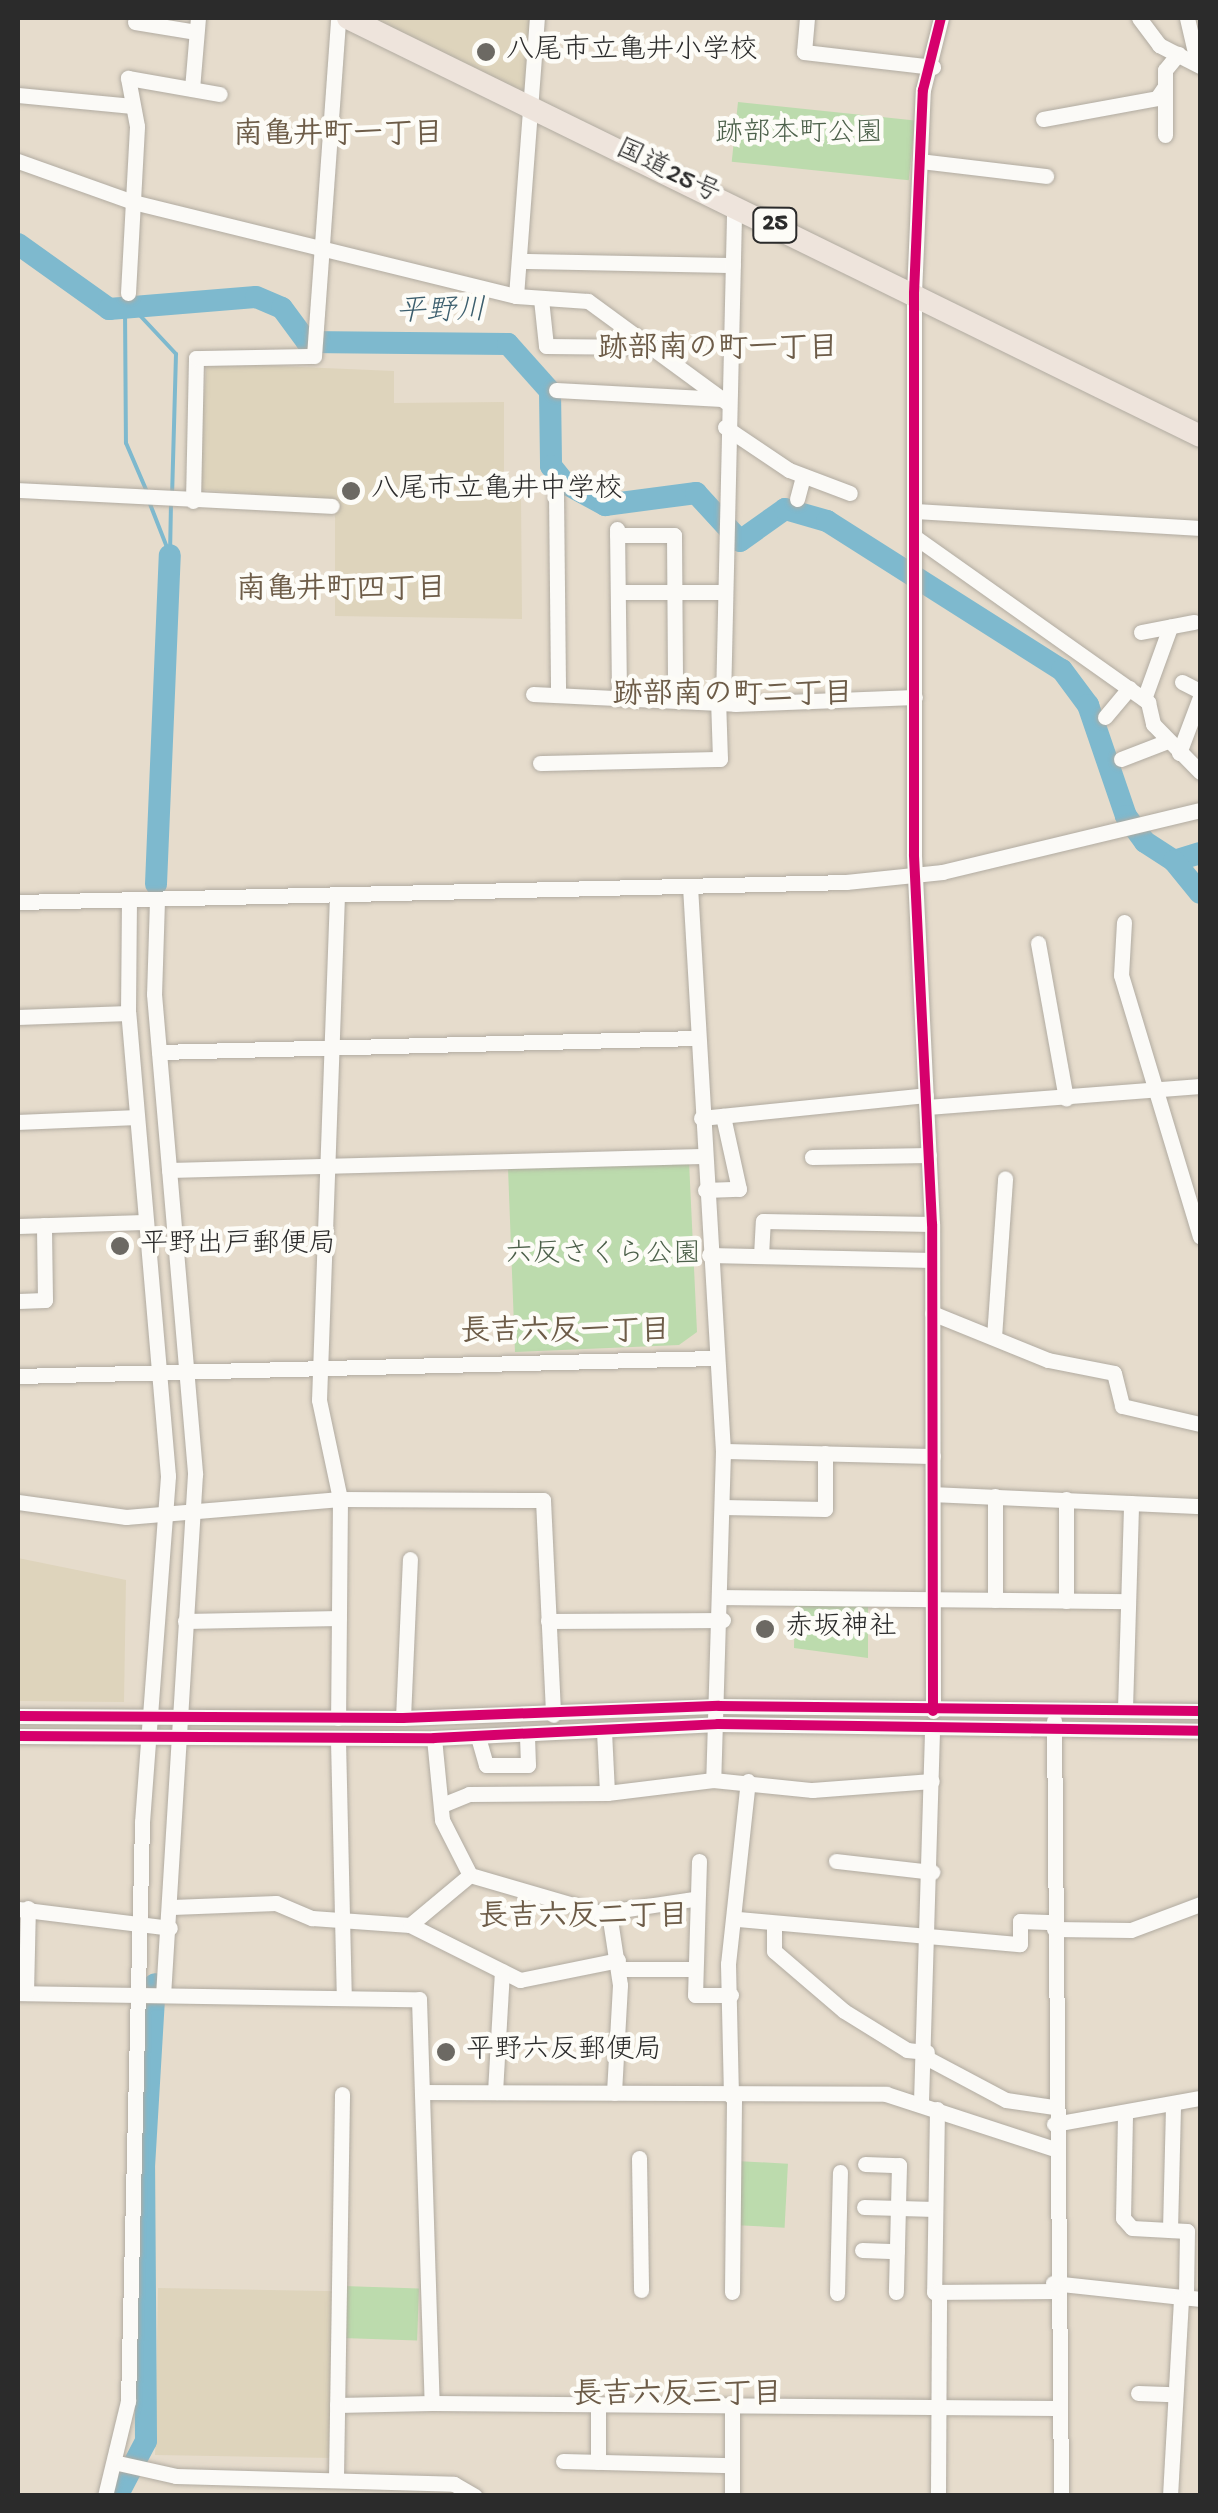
<!DOCTYPE html>
<html>
<head>
<meta charset="utf-8">
<style>
	body { margin:0 }
	#map { position:relative; width:1218px; height:2513px; overflow:hidden; background:#e6dccc; font-family:"Gochi Hand","Klee One",sans-serif }
	div>[style] { position:absolute }
	[style*='--x'] { left:calc(var(--x)*1px); top:calc(var(--y)*1px); width:calc(var(--w)*1px); rotate:calc(var(--a)*1deg) }
	.built>* { inset:0; background:#ded4bc; transform-origin:0 0 }
	.green>* { inset:0; background:#bcdbad; transform-origin:0 0 }
	.stream>* { height:4px; margin:-2px; padding:0 2px; transform-origin:2px; border-radius:2px; background:#7eb9ce }
	.river>* { height:22px; margin:-11px; padding:0 11px; transform-origin:11px; border-radius:11px; background:#7eb9ce }
	.roads { filter:drop-shadow(0 0 2px #b1aba1) drop-shadow(0 0 2px #b1aba1) }
	.minor>* { height:15px; margin:-7.5px; padding:0 7.5px; transform-origin:7.5px; border-radius:7.5px; background:#fbfaf7 }
	.highway>* { height:22px; margin:-11px; padding:0 11px; transform-origin:11px; border-radius:11px; background:#eee4dc }
	.cycleway>* { height:10px; margin:-5px; padding:0 5px; transform-origin:5px; border-radius:5px; background:#d6006c }
	.dots>* { width:28px; height:28px; translate:-50% -50%; box-sizing:border-box; border:5px solid #fdfcf7; border-radius:50% }
	span { translate:-50% -50%; white-space:nowrap; text-align:center; line-height:1.15; -webkit-text-stroke:9px #fdfcf7; paint-order:stroke }
	.shield-label span { padding:2px 8px; background:#fdfcf7; border:2px solid; border-radius:8px; -webkit-text-stroke-width:0 }
	.shield-label { font-size:25px; color:#2b2b2b; font-weight:700 }
	.poi-label { font-size:28px; color:#2b2b2b }
	.left { translate:0 -50%; text-align:left }
	.park-label { font-size:28px; color:#4c604a }
	.street-label { font-size:28px; color:#2b2b2b }
	.neighbourhood-label { font-size:30px; color:#6d5c48; font-weight:700 }
	.water-label { font-size:30px; color:#3b5e6d; font-style:italic }
	.frame { position:absolute; inset:0; border:20px solid #2b2b2b; pointer-events:none }
</style>
</head>
<body>
<div id="map">
	<div class="built">
		<div style="clip-path:polygon(368px 18px,535px 18px,528px 95px)"></div>
		<div style="clip-path:polygon(207px 363px,394px 371px,394px 403px,504px 402px,504px 491px,521px 494px,522px 619px,335px 616px,335px 502px,196px 489px)"></div>
		<div style="clip-path:polygon(18px 1558px,126px 1580px,124px 1702px,18px 1701px)"></div>
		<div style="left:158px;top:2288px;width:180px;height:167px;rotate:1deg"></div>
	</div>
	<div class="green">
		<div style="left:738px;top:102px;width:178px;height:60px;rotate:6deg"></div>
		<div style="clip-path:polygon(689px 1161px,697px 1332px,679px 1345px,515px 1352px,508px 1168px)"></div>
		<div style="clip-path:polygon(795px 1604px,868px 1604px,868px 1658px,794px 1648px)"></div>
		<div style="left:736px;top:2161px;width:52px;height:64px;rotate:3deg"></div>
		<div style="left:344px;top:2286px;width:75px;height:52px;rotate:2deg"></div>
	</div>
	<div class="stream">
		<div style="--x:125;--y:308;--w:135;--a:89.6"></div>
		<div style="--x:126;--y:443;--w:56;--a:66.7"></div>
		<div style="--x:133;--y:308;--w:63;--a:46.9"></div>
		<div style="--x:176;--y:354;--w:141;--a:91.6"></div>
		<div style="--x:150;--y:504;--w:49;--a:68.6"></div>
		<div style="--x:170;--y:555;--w:50;--a:-88.9"></div>
	</div>
	<div class="river">
		<div style="--x:18;--y:244;--w:112;--a:35.5"></div>
		<div style="--x:109;--y:309;--w:147;--a:-4.7"></div>
		<div style="--x:256;--y:297;--w:28;--a:23"></div>
		<div style="--x:282;--y:308;--w:42;--a:53.7"></div>
		<div style="--x:307;--y:342;--w:201;--a:0.6"></div>
		<div style="--x:508;--y:344;--w:63;--a:48.2"></div>
		<div style="--x:550;--y:391;--w:75;--a:89.2"></div>
		<div style="--x:551;--y:466;--w:22;--a:51"></div>
		<div style="--x:565;--y:483;--w:46;--a:28.8"></div>
		<div style="--x:605;--y:505;--w:92;--a:-7.5"></div>
		<div style="--x:696;--y:493;--w:65;--a:47.5"></div>
		<div style="--x:740;--y:541;--w:55;--a:-35.4"></div>
		<div style="--x:785;--y:509;--w:44;--a:15.9"></div>
		<div style="--x:827;--y:521;--w:278;--a:32.4"></div>
		<div style="--x:1062;--y:670;--w:44;--a:53.4"></div>
		<div style="--x:1088;--y:705;--w:117;--a:71.1"></div>
		<div style="--x:1126;--y:816;--w:32;--a:54"></div>
		<div style="--x:1145;--y:842;--w:35;--a:33"></div>
		<div style="--x:1174;--y:861;--w:27;--a:-17"></div>
		<div style="--x:1174;--y:861;--w:41;--a:50.9"></div>
		<div style="--x:156;--y:884;--w:329;--a:-87.6"></div>
		<div style="--x:117;--y:2496;--w:62;--a:-62.2"></div>
		<div style="--x:146;--y:2441;--w:274;--a:-90.4"></div>
		<div style="--x:144;--y:2167;--w:183;--a:-86.6"></div>
	</div>
	<div class="roads">
		<div class="minor">
			<div style="--x:807;--y:18;--w:34;--a:95"></div>
			<div style="--x:804;--y:52;--w:130;--a:6.6"></div>
			<div style="--x:1139;--y:18;--w:34;--a:53"></div>
			<div style="--x:1159;--y:45;--w:46;--a:27.1"></div>
			<div style="--x:1187;--y:18;--w:44;--a:76.9"></div>
			<div style="--x:135;--y:22;--w:62;--a:9.3"></div>
			<div style="--x:192;--y:89;--w:71;--a:-85.2"></div>
			<div style="--x:18;--y:95;--w:115;--a:5.5"></div>
			<div style="--x:1043;--y:119;--w:116;--a:-10.4"></div>
			<div style="--x:1157;--y:98;--w:11;--a:-56"></div>
			<div style="--x:1165;--y:135;--w:65;--a:-90"></div>
			<div style="--x:1165;--y:70;--w:21;--a:-51"></div>
			<div style="--x:18;--y:161;--w:122;--a:19.6"></div>
			<div style="--x:133;--y:202;--w:394;--a:13.8"></div>
			<div style="--x:516;--y:296;--w:72;--a:4"></div>
			<div style="--x:588;--y:301;--w:171;--a:36.2"></div>
			<div style="--x:920;--y:161;--w:127;--a:6.8"></div>
			<div style="--x:523;--y:261;--w:210;--a:1.1"></div>
			<div style="--x:128;--y:293;--w:167;--a:-86.9"></div>
			<div style="--x:137;--y:126;--w:49;--a:-100.6"></div>
			<div style="--x:128;--y:78;--w:93;--a:9.9"></div>
			<div style="--x:516;--y:296;--w:279;--a:-85.7"></div>
			<div style="--x:541;--y:299;--w:47;--a:83.9"></div>
			<div style="--x:546;--y:346;--w:102;--a:0.6"></div>
			<div style="--x:556;--y:390;--w:166;--a:3.1"></div>
			<div style="--x:725;--y:427;--w:77;--a:33.9"></div>
			<div style="--x:789;--y:470;--w:65;--a:20.7"></div>
			<div style="--x:18;--y:490;--w:314;--a:2.9"></div>
			<div style="--x:556;--y:493;--w:201;--a:89.4"></div>
			<div style="--x:797;--y:499;--w:23;--a:-75"></div>
			<div style="--x:193;--y:501;--w:143;--a:-88.8"></div>
			<div style="--x:196;--y:358;--w:118;--a:-1"></div>
			<div style="--x:314;--y:356;--w:339;--a:-85.9"></div>
			<div style="--x:915;--y:511;--w:286;--a:3.4"></div>
			<div style="--x:617;--y:529;--w:167;--a:89.3"></div>
			<div style="--x:617;--y:535;--w:57;--a:0"></div>
			<div style="--x:674;--y:535;--w:163;--a:89.6"></div>
			<div style="--x:915;--y:537;--w:286;--a:35.3"></div>
			<div style="--x:1148;--y:702;--w:23;--a:77"></div>
			<div style="--x:1153;--y:724;--w:67;--a:45.6"></div>
			<div style="--x:618;--y:592;--w:103;--a:0"></div>
			<div style="--x:1141;--y:632;--w:54;--a:-10.7"></div>
			<div style="--x:1182;--y:682;--w:20;--a:27"></div>
			<div style="--x:533;--y:694;--w:202;--a:2.8"></div>
			<div style="--x:735;--y:704;--w:180;--a:-2.2"></div>
			<div style="--x:1144;--y:699;--w:77;--a:-70.1"></div>
			<div style="--x:723;--y:700;--w:495;--a:-88.7"></div>
			<div style="--x:1105;--y:717;--w:38;--a:-50"></div>
			<div style="--x:1179;--y:753;--w:60;--a:-69.4"></div>
			<div style="--x:1121;--y:759;--w:50;--a:-21"></div>
			<div style="--x:540;--y:763;--w:180;--a:-1.3"></div>
			<div style="--x:720;--y:759;--w:60;--a:-91.9"></div>
			<div style="--x:690;--y:886;--w:566;--a:86.66"></div>
			<div style="--x:723;--y:1451;--w:329;--a:91.7"></div>
			<div style="--x:337;--y:895;--w:505;--a:92.04"></div>
			<div style="--x:319;--y:1400;--w:101;--a:78"></div>
			<div style="--x:340;--y:1499;--w:219;--a:90.5"></div>
			<div style="--x:157;--y:900;--w:94;--a:91.8"></div>
			<div style="--x:154;--y:994;--w:482;--a:85.1"></div>
			<div style="--x:195;--y:1474;--w:522;--a:93.51"></div>
			<div style="--x:18;--y:902;--w:828;--a:-1.38"></div>
			<div style="--x:846;--y:882;--w:97;--a:-5.9"></div>
			<div style="--x:942;--y:872;--w:265;--a:-13.5"></div>
			<div style="--x:1124;--y:922;--w:53;--a:93.2"></div>
			<div style="--x:1121;--y:975;--w:273;--a:73.2"></div>
			<div style="--x:1038;--y:943;--w:158;--a:79.8"></div>
			<div style="--x:18;--y:1017;--w:110;--a:-2.1"></div>
			<div style="--x:159;--y:1052;--w:538;--a:-1.49"></div>
			<div style="--x:927;--y:1107;--w:274;--a:-4.4"></div>
			<div style="--x:701;--y:1118;--w:226;--a:-5.8"></div>
			<div style="--x:18;--y:1122;--w:118;--a:-2.4"></div>
			<div style="--x:812;--y:1157;--w:117;--a:-1"></div>
			<div style="--x:169;--y:1170;--w:533;--a:-1.5"></div>
			<div style="--x:705;--y:1190;--w:34;--a:-2"></div>
			<div style="--x:739;--y:1189;--w:75;--a:-102.4"></div>
			<div style="--x:18;--y:1226;--w:126;--a:-1.8"></div>
			<div style="--x:709;--y:1255;--w:223;--a:1.3"></div>
			<div style="--x:761;--y:1256;--w:35;--a:-87"></div>
			<div style="--x:763;--y:1221;--w:169;--a:1"></div>
			<div style="--x:18;--y:1301;--w:27;--a:-2"></div>
			<div style="--x:45;--y:1300;--w:75;--a:-90.8"></div>
			<div style="--x:932;--y:1313;--w:125;--a:22.1"></div>
			<div style="--x:1048;--y:1360;--w:67;--a:11.1"></div>
			<div style="--x:1114;--y:1373;--w:34;--a:76"></div>
			<div style="--x:1122;--y:1406;--w:80;--a:13"></div>
			<div style="--x:994;--y:1337;--w:159;--a:-86"></div>
			<div style="--x:18;--y:1376;--w:698;--a:-1.48"></div>
			<div style="--x:723;--y:1451;--w:210;--a:1.4"></div>
			<div style="--x:933;--y:1494;--w:267;--a:2.6"></div>
			<div style="--x:18;--y:1502;--w:109;--a:7.9"></div>
			<div style="--x:126;--y:1517;--w:215;--a:-4.8"></div>
			<div style="--x:340;--y:1499;--w:203;--a:0.3"></div>
			<div style="--x:543;--y:1500;--w:215;--a:87.3"></div>
			<div style="--x:723;--y:1507;--w:102;--a:1.1"></div>
			<div style="--x:825;--y:1509;--w:56;--a:-90"></div>
			<div style="--x:723;--y:1597;--w:404;--a:0.6"></div>
			<div style="--x:995;--y:1600;--w:104;--a:-90"></div>
			<div style="--x:1066;--y:1601;--w:102;--a:-90"></div>
			<div style="--x:185;--y:1621;--w:154;--a:-1.1"></div>
			<div style="--x:548;--y:1621;--w:175;--a:-0.3"></div>
			<div style="--x:1125;--y:1709;--w:206;--a:-88.3"></div>
			<div style="--x:933;--y:1711;--w:487;--a:-90.1"></div>
			<div style="--x:932;--y:1224;--w:370;--a:-92.8"></div>
			<div style="--x:914;--y:854;--w:561;--a:-90"></div>
			<div style="--x:914;--y:293;--w:203;--a:-87.5"></div>
			<div style="--x:923;--y:90;--w:74;--a:-76"></div>
			<div style="--x:18;--y:1716;--w:385;--a:0.3"></div>
			<div style="--x:403;--y:1718;--w:316;--a:-2.2"></div>
			<div style="--x:719;--y:1706;--w:481;--a:0.6"></div>
			<div style="--x:403;--y:1718;--w:159;--a:-87.5"></div>
			<div style="--x:1054;--y:1721;--w:775;--a:89.48"></div>
			<div style="--x:604;--y:1731;--w:62;--a:87.2"></div>
			<div style="--x:18;--y:1736;--w:416;--a:0.3"></div>
			<div style="--x:434;--y:1738;--w:284;--a:-2.8"></div>
			<div style="--x:718;--y:1724;--w:482;--a:0.8"></div>
			<div style="--x:478;--y:1737;--w:29;--a:74"></div>
			<div style="--x:486;--y:1765;--w:42;--a:0"></div>
			<div style="--x:528;--y:1765;--w:30;--a:-92"></div>
			<div style="--x:434;--y:1738;--w:82;--a:84.4"></div>
			<div style="--x:442;--y:1820;--w:62;--a:63"></div>
			<div style="--x:470;--y:1875;--w:136;--a:16.2"></div>
			<div style="--x:601;--y:1913;--w:94;--a:-8.6"></div>
			<div style="--x:338;--y:1740;--w:255;--a:88.7"></div>
			<div style="--x:442;--y:1805;--w:29;--a:-22"></div>
			<div style="--x:469;--y:1794;--w:138;--a:-0.4"></div>
			<div style="--x:607;--y:1793;--w:107;--a:-7"></div>
			<div style="--x:713;--y:1780;--w:100;--a:5.8"></div>
			<div style="--x:812;--y:1790;--w:120;--a:-4.3"></div>
			<div style="--x:699;--y:1861;--w:134;--a:91.7"></div>
			<div style="--x:695;--y:1995;--w:36;--a:0"></div>
			<div style="--x:836;--y:1861;--w:97;--a:6.5"></div>
			<div style="--x:172;--y:1907;--w:104;--a:-2.2"></div>
			<div style="--x:276;--y:1903;--w:39;--a:23"></div>
			<div style="--x:312;--y:1918;--w:98;--a:4.1"></div>
			<div style="--x:410;--y:1925;--w:123;--a:26.6"></div>
			<div style="--x:520;--y:1980;--w:100;--a:-11.5"></div>
			<div style="--x:18;--y:1909;--w:153;--a:7.1"></div>
			<div style="--x:609;--y:1913;--w:73;--a:81.3"></div>
			<div style="--x:620;--y:1985;--w:108;--a:93.2"></div>
			<div style="--x:738;--y:1919;--w:283;--a:5.1"></div>
			<div style="--x:1020;--y:1944;--w:23;--a:-90"></div>
			<div style="--x:1020;--y:1921;--w:34;--a:2"></div>
			<div style="--x:774;--y:1924;--w:27;--a:90"></div>
			<div style="--x:774;--y:1951;--w:92;--a:40.6"></div>
			<div style="--x:844;--y:2011;--w:74;--a:31.8"></div>
			<div style="--x:907;--y:2050;--w:20;--a:6"></div>
			<div style="--x:410;--y:1925;--w:78;--a:-39.8"></div>
			<div style="--x:1054;--y:1929;--w:77;--a:0.7"></div>
			<div style="--x:1131;--y:1930;--w:74;--a:-20.6"></div>
			<div style="--x:619;--y:1969;--w:74;--a:0"></div>
			<div style="--x:18;--y:1993;--w:401;--a:0.9"></div>
			<div style="--x:419;--y:1999;--w:404;--a:88.2"></div>
			<div style="--x:432;--y:2403;--w:623;--a:0.46"></div>
			<div style="--x:26;--y:1993;--w:85;--a:-88.7"></div>
			<div style="--x:927;--y:2058;--w:89;--a:28"></div>
			<div style="--x:1006;--y:2100;--w:49;--a:8.3"></div>
			<div style="--x:425;--y:2092;--w:461;--a:0.2"></div>
			<div style="--x:886;--y:2094;--w:177;--a:18.1"></div>
			<div style="--x:495;--y:2092;--w:121;--a:-86.7"></div>
			<div style="--x:731;--y:2096;--w:132;--a:-91.3"></div>
			<div style="--x:728;--y:1964;--w:184;--a:-83.8"></div>
			<div style="--x:921;--y:2102;--w:372;--a:-88.3"></div>
			<div style="--x:937;--y:2109;--w:183;--a:90.9"></div>
			<div style="--x:934;--y:2292;--w:119;--a:-0.5"></div>
			<div style="--x:1125;--y:2115;--w:103;--a:91.1"></div>
			<div style="--x:1123;--y:2218;--w:13;--a:48"></div>
			<div style="--x:1132;--y:2228;--w:55;--a:3.1"></div>
			<div style="--x:1187;--y:2231;--w:67;--a:90.9"></div>
			<div style="--x:1054;--y:2124;--w:148;--a:-10.1"></div>
			<div style="--x:639;--y:2158;--w:132;--a:89.1"></div>
			<div style="--x:865;--y:2164;--w:34;--a:2"></div>
			<div style="--x:899;--y:2165;--w:127;--a:91.4"></div>
			<div style="--x:864;--y:2207;--w:71;--a:1.6"></div>
			<div style="--x:1170;--y:2230;--w:122;--a:-88.6"></div>
			<div style="--x:862;--y:2250;--w:35;--a:2"></div>
			<div style="--x:1053;--y:2283;--w:148;--a:6.2"></div>
			<div style="--x:732;--y:2292;--w:196;--a:-89.4"></div>
			<div style="--x:837;--y:2293;--w:121;--a:-88.6"></div>
			<div style="--x:1138;--y:2393;--w:35;--a:2"></div>
			<div style="--x:337;--y:2405;--w:95;--a:-1.2"></div>
			<div style="--x:598;--y:2407;--w:55;--a:90"></div>
			<div style="--x:563;--y:2461;--w:169;--a:1.4"></div>
			<div style="--x:118;--y:2463;--w:59;--a:12.6"></div>
			<div style="--x:176;--y:2476;--w:278;--a:1.6"></div>
			<div style="--x:454;--y:2484;--w:24;--a:30"></div>
			<div style="--x:336;--y:2478;--w:384;--a:-89.1"></div>
			<div style="--x:105;--y:2496;--w:98;--a:-76.4"></div>
			<div style="--x:128;--y:2401;--w:579;--a:-88.61"></div>
			<div style="--x:142;--y:1822;--w:347;--a:-85.7"></div>
			<div style="--x:168;--y:1476;--w:465;--a:-94.9"></div>
			<div style="--x:128;--y:1013;--w:113;--a:-89.5"></div>
			<div style="--x:732;--y:2496;--w:89;--a:-90"></div>
			<div style="--x:938;--y:2496;--w:204;--a:-89.7"></div>
			<div style="--x:1170;--y:2496;--w:199;--a:-86.8"></div>
		</div>
		<div class="highway">
			<div style="--x:348;--y:18;--w:949;--a:26.13"></div>
		</div>
	</div>
	<div class="cycleway">
		<div style="--x:933;--y:1711;--w:487;--a:-90.1"></div>
		<div style="--x:932;--y:1224;--w:370;--a:-92.8"></div>
		<div style="--x:914;--y:854;--w:561;--a:-90"></div>
		<div style="--x:914;--y:293;--w:203;--a:-87.5"></div>
		<div style="--x:923;--y:90;--w:74;--a:-76"></div>
		<div style="--x:18;--y:1716;--w:385;--a:0.3"></div>
		<div style="--x:403;--y:1718;--w:316;--a:-2.2"></div>
		<div style="--x:719;--y:1706;--w:481;--a:0.6"></div>
		<div style="--x:18;--y:1736;--w:416;--a:0.3"></div>
		<div style="--x:434;--y:1738;--w:284;--a:-2.8"></div>
		<div style="--x:718;--y:1724;--w:482;--a:0.8"></div>
	</div>
	<div class="dots">
		<div style="left:486px;top:52px;background:#6c6963"></div>
		<div style="left:351px;top:491px;background:#6c6963"></div>
		<div style="left:120px;top:1246px;background:#6c6963"></div>
		<div style="left:765px;top:1629px;background:#6c6963"></div>
		<div style="left:446px;top:2052px;background:#6c6963"></div>
	</div>
	<div class="shield-label">
		<span style="left:775px;top:225px">25</span>
	</div>
	<div class="poi-label">
		<span class="left" style="left:506px;top:52px">八尾市立亀井小学校</span>
		<span class="left" style="left:371px;top:491px">八尾市立亀井中学校</span>
		<span class="left" style="left:140px;top:1246px">平野出戸郵便局</span>
		<span class="left" style="left:785px;top:1629px">赤坂神社</span>
		<span class="left" style="left:466px;top:2052px">平野六反郵便局</span>
	</div>
	<div class="park-label">
		<span style="left:799px;top:135px">跡部本町公園</span>
		<span style="left:603px;top:1256px">六反さくら公園</span>
	</div>
	<div class="street-label">
		<span style="left:667px;top:173px;rotate:26deg">国道25号</span>
	</div>
	<div class="neighbourhood-label">
		<span style="left:338px;top:137px">南亀井町一丁目</span>
		<span style="left:718px;top:351px">跡部南の町一丁目</span>
		<span style="left:341px;top:592px">南亀井町四丁目</span>
		<span style="left:733px;top:697px">跡部南の町二丁目</span>
		<span style="left:565px;top:1334px">長吉六反一丁目</span>
		<span style="left:583px;top:1919px">長吉六反二丁目</span>
		<span style="left:677px;top:2397px">長吉六反三丁目</span>
	</div>
	<div class="water-label">
		<span style="left:441px;top:314px;rotate:-1deg">平野川</span>
	</div>
	<div class="frame"></div>
</div>
</body>
</html>
